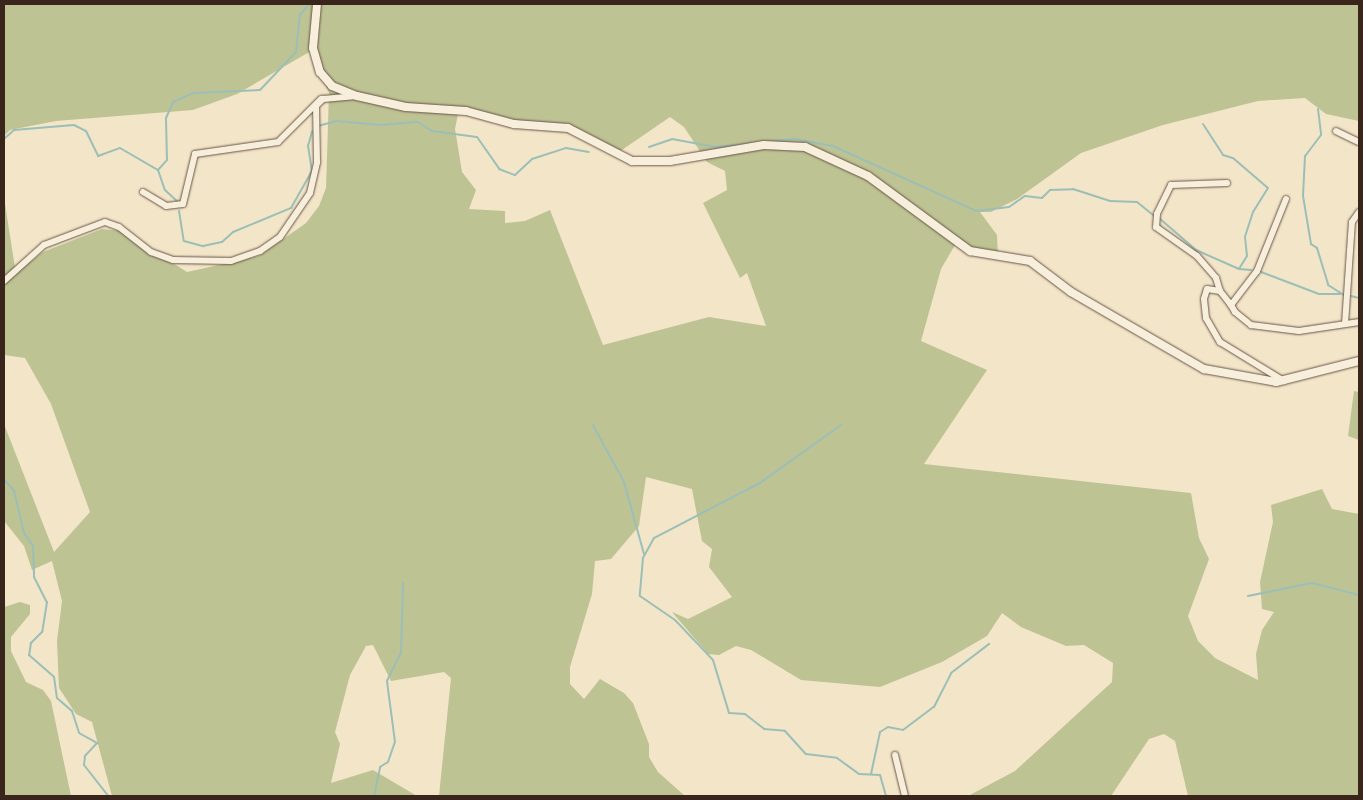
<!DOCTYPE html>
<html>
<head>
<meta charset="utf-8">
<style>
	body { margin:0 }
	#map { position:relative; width:1363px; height:800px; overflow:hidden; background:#f3e5c8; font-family:"Old Standard TT",serif }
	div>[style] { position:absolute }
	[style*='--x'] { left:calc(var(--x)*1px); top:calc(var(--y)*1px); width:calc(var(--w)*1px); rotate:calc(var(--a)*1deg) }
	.green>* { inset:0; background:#bec394 }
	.stream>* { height:2px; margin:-1px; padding:0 1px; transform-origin:1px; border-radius:1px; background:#9bbfb7 }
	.roads { filter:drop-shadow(0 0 1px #685547) drop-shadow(0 0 1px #685547) }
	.minor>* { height:6px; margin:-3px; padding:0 3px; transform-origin:3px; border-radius:3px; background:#f7eedb }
	.tertiary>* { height:8px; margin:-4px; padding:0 4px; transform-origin:4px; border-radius:4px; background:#f7eedb }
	span { translate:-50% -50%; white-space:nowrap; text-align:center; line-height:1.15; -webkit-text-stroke:4px #f7eedb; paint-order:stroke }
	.frame { position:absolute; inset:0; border:5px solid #3a251c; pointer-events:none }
</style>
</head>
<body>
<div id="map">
	<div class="green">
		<div style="clip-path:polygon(evenodd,4px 4px,1359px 4px,1359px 121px,1326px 114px,1305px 98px,1258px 101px,1163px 125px,1081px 153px,1017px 199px,991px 212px,980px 212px,997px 235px,998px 256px,987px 256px,958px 240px,941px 269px,921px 341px,987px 370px,924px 464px,1191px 493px,1199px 538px,1209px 559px,1188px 616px,1198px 641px,1215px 658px,1258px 680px,1256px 654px,1262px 630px,1274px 612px,1262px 609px,1260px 582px,1273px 522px,1271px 505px,1322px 489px,1332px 509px,1359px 514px,1359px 796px,1188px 796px,1175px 741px,1164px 734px,1149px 739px,1111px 796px,968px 796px,1015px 771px,1112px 682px,1113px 663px,1084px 645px,1066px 646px,1021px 627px,1002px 613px,987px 636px,942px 662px,880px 687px,801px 680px,751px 650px,736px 646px,719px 655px,708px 654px,672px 612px,688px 619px,732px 597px,709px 567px,712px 549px,702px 541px,692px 489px,646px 477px,639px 526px,611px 559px,595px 561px,592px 594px,570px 667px,570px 684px,584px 699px,600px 679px,624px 693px,633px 703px,649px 744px,649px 757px,658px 772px,685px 796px,439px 796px,451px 678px,444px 672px,391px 681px,373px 645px,366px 646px,350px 675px,335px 732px,340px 744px,331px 783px,373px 770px,417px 796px,112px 796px,92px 722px,76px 714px,59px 688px,57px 641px,62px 601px,52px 561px,32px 570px,24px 546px,4px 521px,4px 424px,54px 552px,90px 512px,51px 404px,25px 358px,4px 355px,4px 197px,15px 268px,23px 268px,43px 252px,102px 229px,122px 231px,187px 272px,259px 256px,306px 223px,319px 206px,326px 188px,329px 93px,311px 51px,237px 94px,193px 110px,56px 121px,10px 130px,4px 136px,4px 4px,459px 109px,530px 129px,578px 133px,619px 152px,670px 117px,684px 127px,707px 162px,725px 171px,727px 190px,703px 203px,740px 278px,747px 273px,766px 326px,709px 317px,603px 345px,550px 210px,525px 221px,505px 223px,505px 211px,469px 209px,476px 190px,462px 172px,455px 129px,459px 109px)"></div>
		<div style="clip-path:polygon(1354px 391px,1359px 392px,1359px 440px,1348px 436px)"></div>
		<div style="clip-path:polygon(20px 602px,30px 605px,30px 614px,11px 637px,11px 651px,26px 682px,43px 690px,51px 701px,71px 796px,4px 796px,4px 607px)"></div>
	</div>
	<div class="stream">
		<div style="--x:1318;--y:109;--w:26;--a:83"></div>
		<div style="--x:1321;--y:135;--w:26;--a:127"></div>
		<div style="--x:1305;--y:156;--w:40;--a:92.9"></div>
		<div style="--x:1303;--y:196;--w:49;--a:80.5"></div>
		<div style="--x:1311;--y:244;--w:7;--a:34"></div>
		<div style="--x:1317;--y:248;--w:39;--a:73"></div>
		<div style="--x:1328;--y:285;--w:19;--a:32"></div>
		<div style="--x:1203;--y:124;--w:37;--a:57"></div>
		<div style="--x:1223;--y:155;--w:10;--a:17"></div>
		<div style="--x:1233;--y:158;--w:46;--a:40.6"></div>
		<div style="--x:1268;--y:188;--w:28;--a:122"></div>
		<div style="--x:1253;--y:212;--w:26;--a:108"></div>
		<div style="--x:1245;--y:237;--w:19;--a:84"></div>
		<div style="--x:1247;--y:256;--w:15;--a:122"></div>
		<div style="--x:318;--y:126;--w:20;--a:-15"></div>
		<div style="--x:337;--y:121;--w:45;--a:5.1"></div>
		<div style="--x:382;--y:125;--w:36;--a:-5"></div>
		<div style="--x:418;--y:122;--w:17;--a:33"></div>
		<div style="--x:432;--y:131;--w:45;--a:7.6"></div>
		<div style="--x:477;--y:137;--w:39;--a:55"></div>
		<div style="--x:499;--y:169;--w:17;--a:21"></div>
		<div style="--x:515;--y:175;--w:23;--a:-43"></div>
		<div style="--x:532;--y:159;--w:36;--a:-18"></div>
		<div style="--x:566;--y:148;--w:23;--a:10"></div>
		<div style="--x:4;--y:139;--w:13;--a:-42"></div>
		<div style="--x:14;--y:130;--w:60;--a:-4.8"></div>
		<div style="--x:74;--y:125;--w:13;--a:27"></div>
		<div style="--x:86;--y:131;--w:28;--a:64"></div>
		<div style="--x:98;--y:156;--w:23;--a:-20"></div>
		<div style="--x:120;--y:148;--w:44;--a:30.1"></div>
		<div style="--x:766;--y:142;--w:30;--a:-6"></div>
		<div style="--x:796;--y:139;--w:38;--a:11"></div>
		<div style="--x:833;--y:146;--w:157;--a:24.4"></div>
		<div style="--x:976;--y:211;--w:33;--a:-7"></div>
		<div style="--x:1009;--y:207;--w:19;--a:-35"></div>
		<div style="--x:1025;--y:196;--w:17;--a:7"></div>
		<div style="--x:1042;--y:198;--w:11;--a:-45"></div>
		<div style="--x:1050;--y:190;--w:23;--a:-2"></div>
		<div style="--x:1073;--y:189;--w:39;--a:18"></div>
		<div style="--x:1110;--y:201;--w:27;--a:2"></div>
		<div style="--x:1137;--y:202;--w:22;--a:39"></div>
		<div style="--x:649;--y:147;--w:24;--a:-19"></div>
		<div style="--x:672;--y:139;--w:44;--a:10.5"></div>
		<div style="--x:715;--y:147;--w:34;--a:-5"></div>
		<div style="--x:158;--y:170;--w:13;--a:-48"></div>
		<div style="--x:167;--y:160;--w:42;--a:-91.4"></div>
		<div style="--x:166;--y:118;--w:17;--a:-66"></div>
		<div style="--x:173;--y:102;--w:22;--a:-24"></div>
		<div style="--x:193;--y:93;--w:67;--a:-2.6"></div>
		<div style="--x:260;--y:90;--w:52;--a:-46.5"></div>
		<div style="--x:296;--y:52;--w:37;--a:-84"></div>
		<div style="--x:300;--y:15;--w:14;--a:-51"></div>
		<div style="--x:158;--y:170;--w:21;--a:71"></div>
		<div style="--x:165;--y:190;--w:18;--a:43"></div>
		<div style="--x:179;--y:211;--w:30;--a:81"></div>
		<div style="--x:184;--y:241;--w:20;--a:15"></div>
		<div style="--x:203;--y:246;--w:19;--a:-12"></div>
		<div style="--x:222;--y:242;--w:15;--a:-42"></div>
		<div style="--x:233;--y:232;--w:63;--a:-22.5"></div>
		<div style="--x:291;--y:208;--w:43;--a:-60.4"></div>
		<div style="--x:312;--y:171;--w:25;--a:-99"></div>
		<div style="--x:308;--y:146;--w:15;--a:-74"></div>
		<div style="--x:1159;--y:218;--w:49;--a:40.9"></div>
		<div style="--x:1196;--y:250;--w:47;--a:23.8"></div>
		<div style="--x:1239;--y:269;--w:12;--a:5"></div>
		<div style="--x:1261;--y:272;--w:62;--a:20.8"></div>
		<div style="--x:1319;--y:294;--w:21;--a:0"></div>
		<div style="--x:1351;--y:296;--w:8;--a:14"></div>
		<div style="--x:593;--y:425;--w:65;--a:61.5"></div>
		<div style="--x:624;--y:482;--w:75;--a:74.5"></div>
		<div style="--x:841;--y:425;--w:100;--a:144.4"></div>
		<div style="--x:760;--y:483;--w:119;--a:152.6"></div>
		<div style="--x:654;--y:538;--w:23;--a:119"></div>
		<div style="--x:643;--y:558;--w:38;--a:95"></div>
		<div style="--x:640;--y:596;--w:42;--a:34.4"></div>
		<div style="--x:675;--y:620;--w:55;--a:46.5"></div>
		<div style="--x:713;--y:660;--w:55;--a:73.2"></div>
		<div style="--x:729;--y:713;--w:16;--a:4"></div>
		<div style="--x:745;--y:714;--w:24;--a:38"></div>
		<div style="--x:764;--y:729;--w:21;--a:5"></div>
		<div style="--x:785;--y:731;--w:31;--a:48"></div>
		<div style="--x:806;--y:754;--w:31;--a:7"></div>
		<div style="--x:837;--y:758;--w:27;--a:36"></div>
		<div style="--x:859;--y:774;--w:21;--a:3"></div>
		<div style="--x:880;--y:775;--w:22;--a:74"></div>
		<div style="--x:4;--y:479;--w:16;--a:50"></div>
		<div style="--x:14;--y:491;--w:43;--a:76.6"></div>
		<div style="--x:24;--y:533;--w:16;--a:55"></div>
		<div style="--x:33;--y:546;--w:31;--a:88"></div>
		<div style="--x:34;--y:577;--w:28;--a:63"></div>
		<div style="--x:47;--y:602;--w:30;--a:99"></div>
		<div style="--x:42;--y:632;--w:16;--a:135"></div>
		<div style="--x:31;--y:643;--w:12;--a:99"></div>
		<div style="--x:29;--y:655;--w:33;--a:41"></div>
		<div style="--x:54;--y:677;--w:21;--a:82"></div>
		<div style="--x:57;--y:698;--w:20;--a:41"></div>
		<div style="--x:72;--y:711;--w:23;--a:72"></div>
		<div style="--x:79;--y:733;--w:21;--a:29"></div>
		<div style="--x:97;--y:743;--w:18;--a:133"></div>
		<div style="--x:85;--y:756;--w:9;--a:96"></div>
		<div style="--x:84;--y:765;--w:39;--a:52"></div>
		<div style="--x:1248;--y:596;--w:65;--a:-11.5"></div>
		<div style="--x:1312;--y:583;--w:49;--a:14.3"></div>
		<div style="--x:871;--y:774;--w:43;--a:-77.9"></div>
		<div style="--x:880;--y:732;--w:9;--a:-32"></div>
		<div style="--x:888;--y:727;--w:15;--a:11"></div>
		<div style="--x:903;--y:730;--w:39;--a:-37"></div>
		<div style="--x:934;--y:707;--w:38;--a:-63"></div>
		<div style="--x:951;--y:673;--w:48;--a:-37.3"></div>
		<div style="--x:374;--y:796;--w:30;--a:-78"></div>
		<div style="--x:380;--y:767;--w:9;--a:-32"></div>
		<div style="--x:388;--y:762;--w:21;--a:-71"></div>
		<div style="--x:395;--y:742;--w:62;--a:-97.5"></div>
		<div style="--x:387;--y:681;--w:32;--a:-64"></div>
		<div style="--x:401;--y:652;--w:69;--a:-88.3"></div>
	</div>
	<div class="roads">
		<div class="minor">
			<div style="--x:1336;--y:131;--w:25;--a:26"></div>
			<div style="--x:1227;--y:183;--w:56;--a:178"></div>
			<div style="--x:1171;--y:185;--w:32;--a:116"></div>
			<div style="--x:1157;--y:214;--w:13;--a:94"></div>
			<div style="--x:1156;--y:227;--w:50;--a:35.3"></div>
			<div style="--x:1197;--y:256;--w:29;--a:49"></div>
			<div style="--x:1216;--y:278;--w:14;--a:73"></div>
			<div style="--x:1220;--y:291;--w:13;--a:-171"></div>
			<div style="--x:1207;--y:289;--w:10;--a:107"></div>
			<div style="--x:1204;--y:299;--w:19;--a:84"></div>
			<div style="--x:1206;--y:318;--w:28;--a:60"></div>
			<div style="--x:1220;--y:342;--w:75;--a:31.4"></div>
			<div style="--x:143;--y:192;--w:27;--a:31"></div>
			<div style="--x:166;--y:206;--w:17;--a:-7"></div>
			<div style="--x:183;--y:204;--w:51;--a:-76.5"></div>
			<div style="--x:195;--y:154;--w:84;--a:-8.2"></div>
			<div style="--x:278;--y:142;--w:61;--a:-45"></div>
			<div style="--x:1286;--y:199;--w:78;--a:111.9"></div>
			<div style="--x:1257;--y:271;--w:43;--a:127.4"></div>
			<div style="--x:1231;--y:305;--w:8;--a:60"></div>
			<div style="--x:1235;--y:312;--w:21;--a:39"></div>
			<div style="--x:1251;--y:325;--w:48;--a:7.1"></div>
			<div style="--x:1299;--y:331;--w:61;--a:-8.5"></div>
			<div style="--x:4;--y:281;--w:54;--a:-42"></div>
			<div style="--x:44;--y:245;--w:65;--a:-20.7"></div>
			<div style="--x:105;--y:222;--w:15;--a:20"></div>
			<div style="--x:119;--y:227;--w:41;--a:38"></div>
			<div style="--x:151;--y:252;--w:23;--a:20"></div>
			<div style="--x:173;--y:260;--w:58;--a:1"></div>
			<div style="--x:231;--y:261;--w:31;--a:-19"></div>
			<div style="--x:260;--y:251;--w:24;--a:-35"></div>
			<div style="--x:280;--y:237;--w:53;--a:-55.7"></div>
			<div style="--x:310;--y:193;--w:32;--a:-77"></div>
			<div style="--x:317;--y:162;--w:56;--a:-91"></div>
			<div style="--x:316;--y:106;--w:10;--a:-45"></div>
			<div style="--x:323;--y:99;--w:34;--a:-5"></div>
			<div style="--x:1220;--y:291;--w:18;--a:52"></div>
			<div style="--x:1345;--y:324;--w:102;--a:-86.1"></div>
			<div style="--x:1352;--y:222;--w:12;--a:-55"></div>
			<div style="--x:895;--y:755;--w:42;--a:76.3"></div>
		</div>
		<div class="tertiary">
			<div style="--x:317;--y:4;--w:44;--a:95.2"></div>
			<div style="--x:313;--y:48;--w:25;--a:74"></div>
			<div style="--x:320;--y:72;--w:18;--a:49"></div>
			<div style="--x:332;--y:86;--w:27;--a:22"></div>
			<div style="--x:357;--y:96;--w:50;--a:12.7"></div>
			<div style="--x:406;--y:107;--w:60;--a:3.8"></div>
			<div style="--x:466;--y:111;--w:50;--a:15.2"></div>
			<div style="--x:514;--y:124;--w:54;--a:4.2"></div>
			<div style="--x:568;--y:128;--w:72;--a:27.3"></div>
			<div style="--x:632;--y:161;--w:38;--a:0"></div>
			<div style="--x:670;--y:161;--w:95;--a:-9.7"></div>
			<div style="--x:764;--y:145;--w:41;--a:2.8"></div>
			<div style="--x:805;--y:147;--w:69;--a:24.7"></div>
			<div style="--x:868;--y:176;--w:127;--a:36.3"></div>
			<div style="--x:970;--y:251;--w:61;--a:9.5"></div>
			<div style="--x:1030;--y:261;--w:51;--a:37.1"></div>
			<div style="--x:1071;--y:292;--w:154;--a:30.1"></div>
			<div style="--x:1204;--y:369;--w:73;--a:10.2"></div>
			<div style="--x:1276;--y:382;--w:86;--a:-14.2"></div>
		</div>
	</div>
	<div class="frame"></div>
</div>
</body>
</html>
